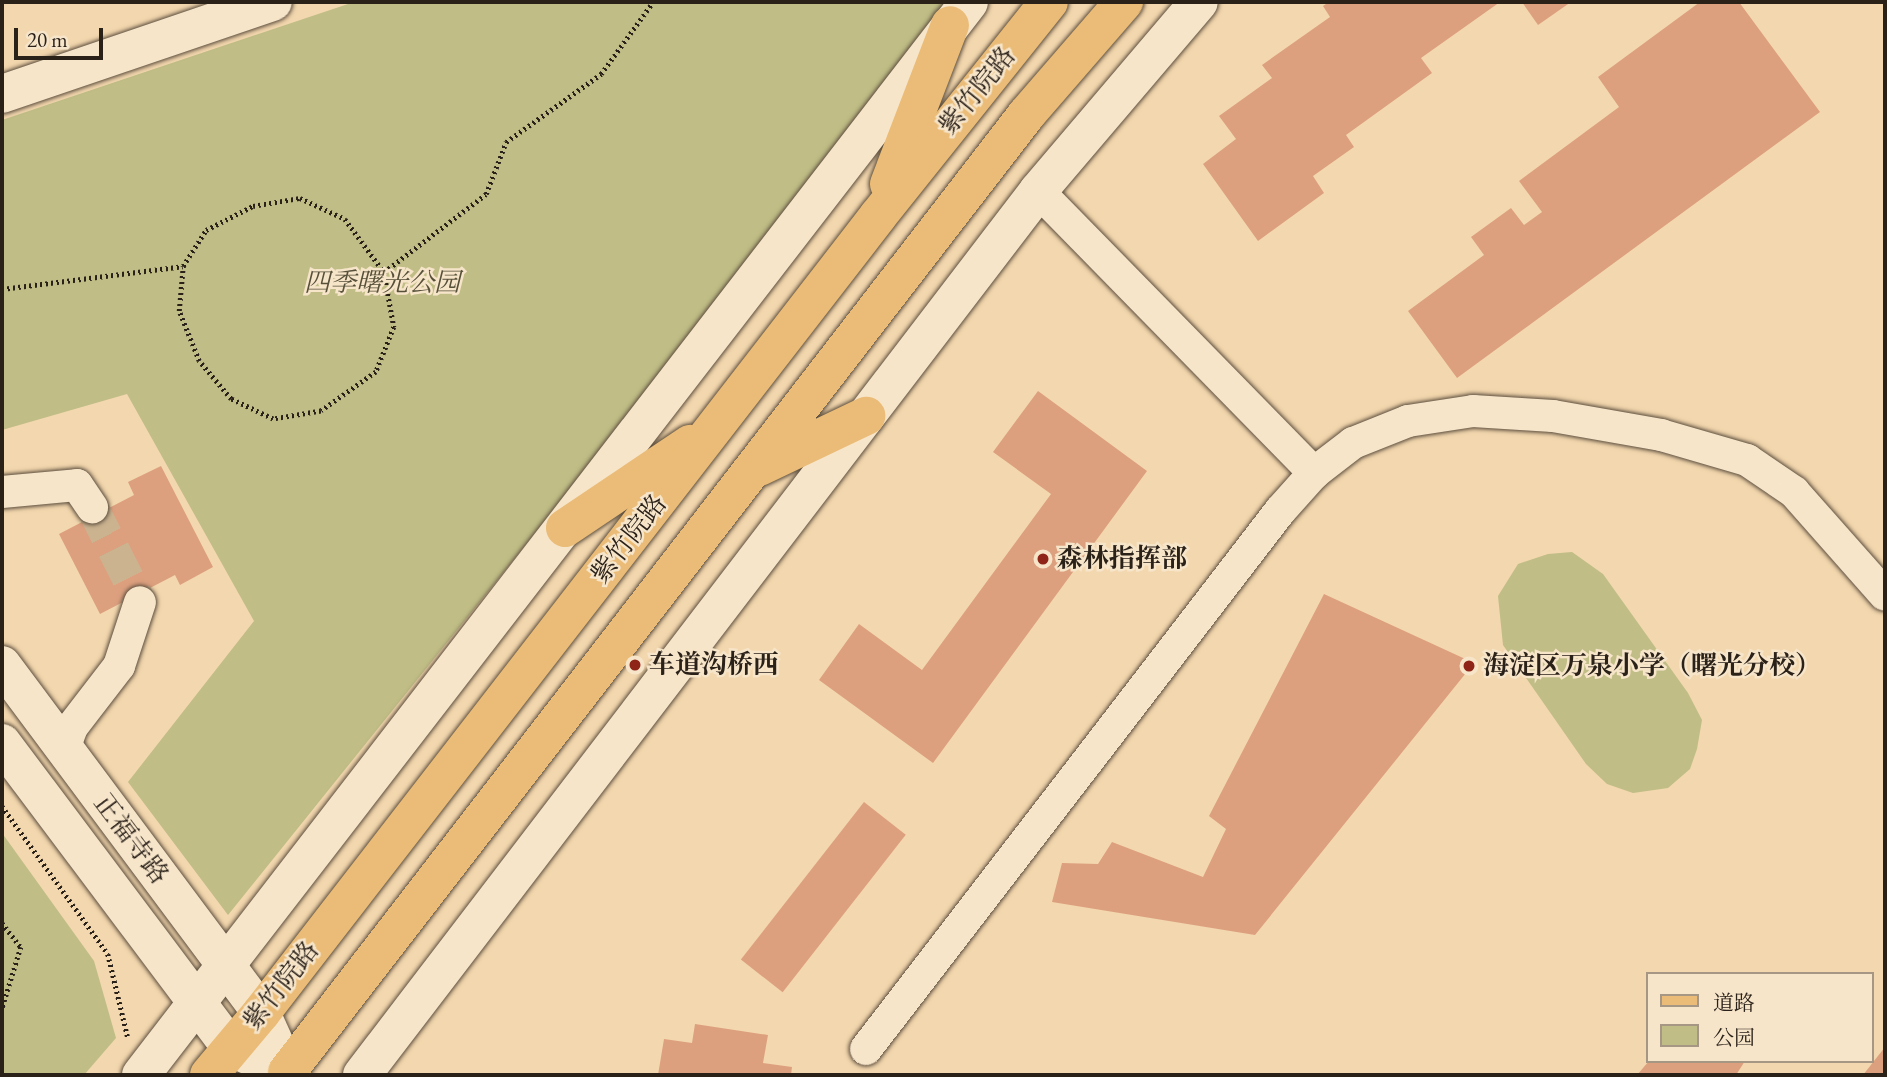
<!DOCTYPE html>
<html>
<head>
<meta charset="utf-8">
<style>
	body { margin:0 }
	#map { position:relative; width:1887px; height:1077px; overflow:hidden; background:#f3d7ae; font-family:"EB Garamond","Noto Serif SC",serif }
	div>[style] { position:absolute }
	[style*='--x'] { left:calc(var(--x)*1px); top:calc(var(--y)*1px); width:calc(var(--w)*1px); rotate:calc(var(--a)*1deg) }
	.green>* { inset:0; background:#c0bd86 }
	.building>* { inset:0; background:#dda07f; transform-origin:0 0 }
	.street-tunnel>* { height:32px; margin-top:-16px; transform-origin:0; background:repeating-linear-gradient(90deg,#cbb390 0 32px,transparent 0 48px) }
	.path>* { height:4.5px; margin-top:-2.25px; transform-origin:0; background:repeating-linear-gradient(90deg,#2a2119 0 2px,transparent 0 5.5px) }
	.roads { filter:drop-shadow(0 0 2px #5c4e3e) drop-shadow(0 0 2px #5c4e3e) }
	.street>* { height:32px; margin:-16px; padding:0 16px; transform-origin:16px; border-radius:16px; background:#f7e5ca }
	.secondary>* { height:38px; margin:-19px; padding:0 19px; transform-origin:19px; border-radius:19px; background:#f7e5ca }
	.primary>* { height:38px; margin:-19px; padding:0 19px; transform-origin:19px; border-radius:19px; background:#eabc77 }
	.highway>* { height:38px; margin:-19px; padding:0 19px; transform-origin:19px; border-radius:19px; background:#eabc77 }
	.dots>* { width:19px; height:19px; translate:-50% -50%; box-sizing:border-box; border:4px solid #f7e5ca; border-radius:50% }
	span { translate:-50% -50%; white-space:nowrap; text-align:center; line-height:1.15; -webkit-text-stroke:5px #f7e5ca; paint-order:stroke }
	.street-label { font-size:26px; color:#2a2119 }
	.park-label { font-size:26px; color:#57503a; font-style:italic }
	.poi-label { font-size:26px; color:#2a2119; font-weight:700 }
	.left { translate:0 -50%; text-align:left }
	.frame { position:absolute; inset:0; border:4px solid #2a2119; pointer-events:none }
	.legend { position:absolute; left:1646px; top:972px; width:228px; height:91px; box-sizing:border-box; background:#f7e5ca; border:2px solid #a59783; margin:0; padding:9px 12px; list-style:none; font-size:21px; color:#2a2119 }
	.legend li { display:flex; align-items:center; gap:14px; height:35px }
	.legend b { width:35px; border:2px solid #a59783 }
	.scale { position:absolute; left:14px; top:28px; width:89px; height:32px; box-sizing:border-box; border:4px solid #2a2119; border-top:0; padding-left:9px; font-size:21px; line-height:24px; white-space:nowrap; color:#2a2119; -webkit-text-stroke:5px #f7e5ca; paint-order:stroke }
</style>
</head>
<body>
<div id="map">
	<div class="green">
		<div style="clip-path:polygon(354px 2px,962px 2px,228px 915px,128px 782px,254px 621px,127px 394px,2px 430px,2px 120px)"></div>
		<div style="clip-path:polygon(1572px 552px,1603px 574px,1688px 693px,1702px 720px,1697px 749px,1690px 769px,1668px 788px,1633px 793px,1607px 784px,1586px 764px,1503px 645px,1498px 596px,1518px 564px,1548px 554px)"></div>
		<div style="clip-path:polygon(2px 833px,94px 961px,116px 1038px,84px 1075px,2px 1075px)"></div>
	</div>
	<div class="building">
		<div style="clip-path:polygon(1329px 2px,1500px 2px,1421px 58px,1432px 73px,1346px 135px,1354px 147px,1313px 176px,1324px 193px,1258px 241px,1203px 164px,1236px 139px,1219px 116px,1272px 78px,1262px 65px,1330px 17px,1323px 6px)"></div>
		<div style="clip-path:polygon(1522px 2px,1571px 2px,1538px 25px)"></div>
		<div style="clip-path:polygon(1700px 2px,1739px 2px,1820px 112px,1457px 378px,1408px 311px,1484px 255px,1471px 237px,1511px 208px,1524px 225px,1542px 212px,1519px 181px,1619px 107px,1598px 77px)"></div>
		<div style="clip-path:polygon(1038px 391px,1147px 471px,933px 763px,819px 680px,859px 624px,922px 670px,1051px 494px,993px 452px)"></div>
		<div style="clip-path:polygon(161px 466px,213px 567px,180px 585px,175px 575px,100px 614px,59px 534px,134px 495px,128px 482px)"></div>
		<div style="clip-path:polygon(1324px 594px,1474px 663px,1255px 935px,1052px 902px,1062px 863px,1098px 864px,1112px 842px,1203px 877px,1226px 829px,1209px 816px)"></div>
		<div style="left:864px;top:802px;width:53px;height:200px;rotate:38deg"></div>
		<div style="clip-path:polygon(695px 1024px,768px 1035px,763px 1063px,792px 1067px,791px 1075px,658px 1075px,664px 1039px,692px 1043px)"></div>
		<div style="clip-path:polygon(1885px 1047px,1885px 1075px,1863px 1075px)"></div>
		<div style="clip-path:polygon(1649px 1061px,1745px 1061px,1736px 1075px,1637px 1075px)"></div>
	</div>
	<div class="street-tunnel">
		<div style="--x:92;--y:507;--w:106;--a:63.2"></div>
	</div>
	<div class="path">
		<div style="--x:384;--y:272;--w:128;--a:-37.4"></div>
		<div style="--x:486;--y:194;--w:56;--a:-69"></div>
		<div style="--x:506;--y:142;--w:117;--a:-35.6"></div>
		<div style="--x:601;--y:74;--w:89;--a:-54.2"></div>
		<div style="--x:2;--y:289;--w:182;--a:-7.2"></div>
		<div style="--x:183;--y:266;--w:43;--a:-57.4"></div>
		<div style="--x:206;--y:230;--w:53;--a:-27.1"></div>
		<div style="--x:253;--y:206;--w:48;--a:-9.7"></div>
		<div style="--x:300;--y:198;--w:50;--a:25"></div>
		<div style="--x:345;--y:219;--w:66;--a:53.7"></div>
		<div style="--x:384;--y:272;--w:56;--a:79.7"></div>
		<div style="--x:394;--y:327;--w:48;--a:111.8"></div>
		<div style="--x:376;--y:372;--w:67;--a:144.7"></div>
		<div style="--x:321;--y:411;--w:49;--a:170.5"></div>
		<div style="--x:273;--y:419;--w:47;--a:-154.5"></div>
		<div style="--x:231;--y:399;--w:50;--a:-130.1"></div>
		<div style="--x:199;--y:361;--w:54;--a:-111.8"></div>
		<div style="--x:179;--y:311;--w:45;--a:-84.9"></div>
		<div style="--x:2;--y:806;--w:182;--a:54.4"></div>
		<div style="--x:108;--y:954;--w:86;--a:76.6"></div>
		<div style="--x:2;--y:923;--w:31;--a:52"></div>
		<div style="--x:21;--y:947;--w:65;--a:107"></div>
	</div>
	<div class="roads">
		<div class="street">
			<div style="--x:1038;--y:191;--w:395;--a:45.6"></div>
			<div style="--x:2;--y:492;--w:75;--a:-5.3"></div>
			<div style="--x:77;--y:485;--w:27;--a:56"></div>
			<div style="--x:64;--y:749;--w:23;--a:-70"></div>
			<div style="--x:72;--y:727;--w:77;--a:-52.4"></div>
			<div style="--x:119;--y:666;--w:67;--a:-71.8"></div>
			<div style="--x:866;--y:1049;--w:679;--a:-52.42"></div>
			<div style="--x:1280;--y:511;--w:51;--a:-48.2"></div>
			<div style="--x:1314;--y:473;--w:49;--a:-37.6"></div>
			<div style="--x:1353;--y:443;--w:59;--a:-21.8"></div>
			<div style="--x:1408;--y:421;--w:66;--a:-8.7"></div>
			<div style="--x:1473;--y:411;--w:80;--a:3.6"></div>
			<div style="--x:1553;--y:416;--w:110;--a:10"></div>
			<div style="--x:1661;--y:435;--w:90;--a:16.2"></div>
			<div style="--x:1747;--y:460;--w:57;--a:34.2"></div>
			<div style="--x:1794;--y:492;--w:137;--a:48.5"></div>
		</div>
		<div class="secondary">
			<div style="--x:2;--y:94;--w:286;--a:-18.8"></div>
			<div style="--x:2;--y:665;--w:434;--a:53.3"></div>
			<div style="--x:261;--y:1013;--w:68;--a:65.7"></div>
			<div style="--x:2;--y:743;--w:381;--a:53.1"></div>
			<div style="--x:231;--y:1048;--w:61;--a:23.2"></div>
			<div style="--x:141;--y:1075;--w:1355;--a:-52.34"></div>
			<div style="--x:362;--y:1075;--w:1113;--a:-52.59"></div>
			<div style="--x:1038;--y:191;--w:248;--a:-49.6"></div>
		</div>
		<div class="primary">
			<div style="--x:209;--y:1075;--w:81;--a:-50"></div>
		</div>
		<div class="highway">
			<div style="--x:889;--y:184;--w:170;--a:-69"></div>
			<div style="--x:759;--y:467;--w:119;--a:-25.5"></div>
			<div style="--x:565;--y:528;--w:151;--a:-33.9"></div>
			<div style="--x:261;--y:1013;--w:1008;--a:-52.25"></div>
			<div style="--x:878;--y:216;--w:274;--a:-51.4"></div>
			<div style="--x:287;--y:1072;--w:1209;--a:-52.32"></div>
			<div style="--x:1026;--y:115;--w:150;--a:-49.1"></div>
		</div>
	</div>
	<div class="dots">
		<div style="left:1043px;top:559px;background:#8f2418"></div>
		<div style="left:635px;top:665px;background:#8f2418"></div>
		<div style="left:1469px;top:666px;background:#8f2418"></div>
	</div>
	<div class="street-label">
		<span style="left:977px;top:91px;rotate:-51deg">紫竹院路</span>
		<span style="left:629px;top:539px;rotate:-52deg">紫竹院路</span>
		<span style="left:131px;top:839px;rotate:53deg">正福寺路</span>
		<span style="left:281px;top:986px;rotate:-52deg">紫竹院路</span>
	</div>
	<div class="park-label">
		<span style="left:382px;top:283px">四季曙光公园</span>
	</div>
	<div class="poi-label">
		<span class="left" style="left:1057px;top:559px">森林指挥部</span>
		<span class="left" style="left:649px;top:665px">车道沟桥西</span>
		<span class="left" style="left:1483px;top:666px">海淀区万泉小学（曙光分校）</span>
	</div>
	<div class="frame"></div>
	<ul class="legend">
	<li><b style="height:9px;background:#eabc77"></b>道路</li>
	<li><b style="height:19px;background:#c0bd86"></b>公园</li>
	</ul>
	<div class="scale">20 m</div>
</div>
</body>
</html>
